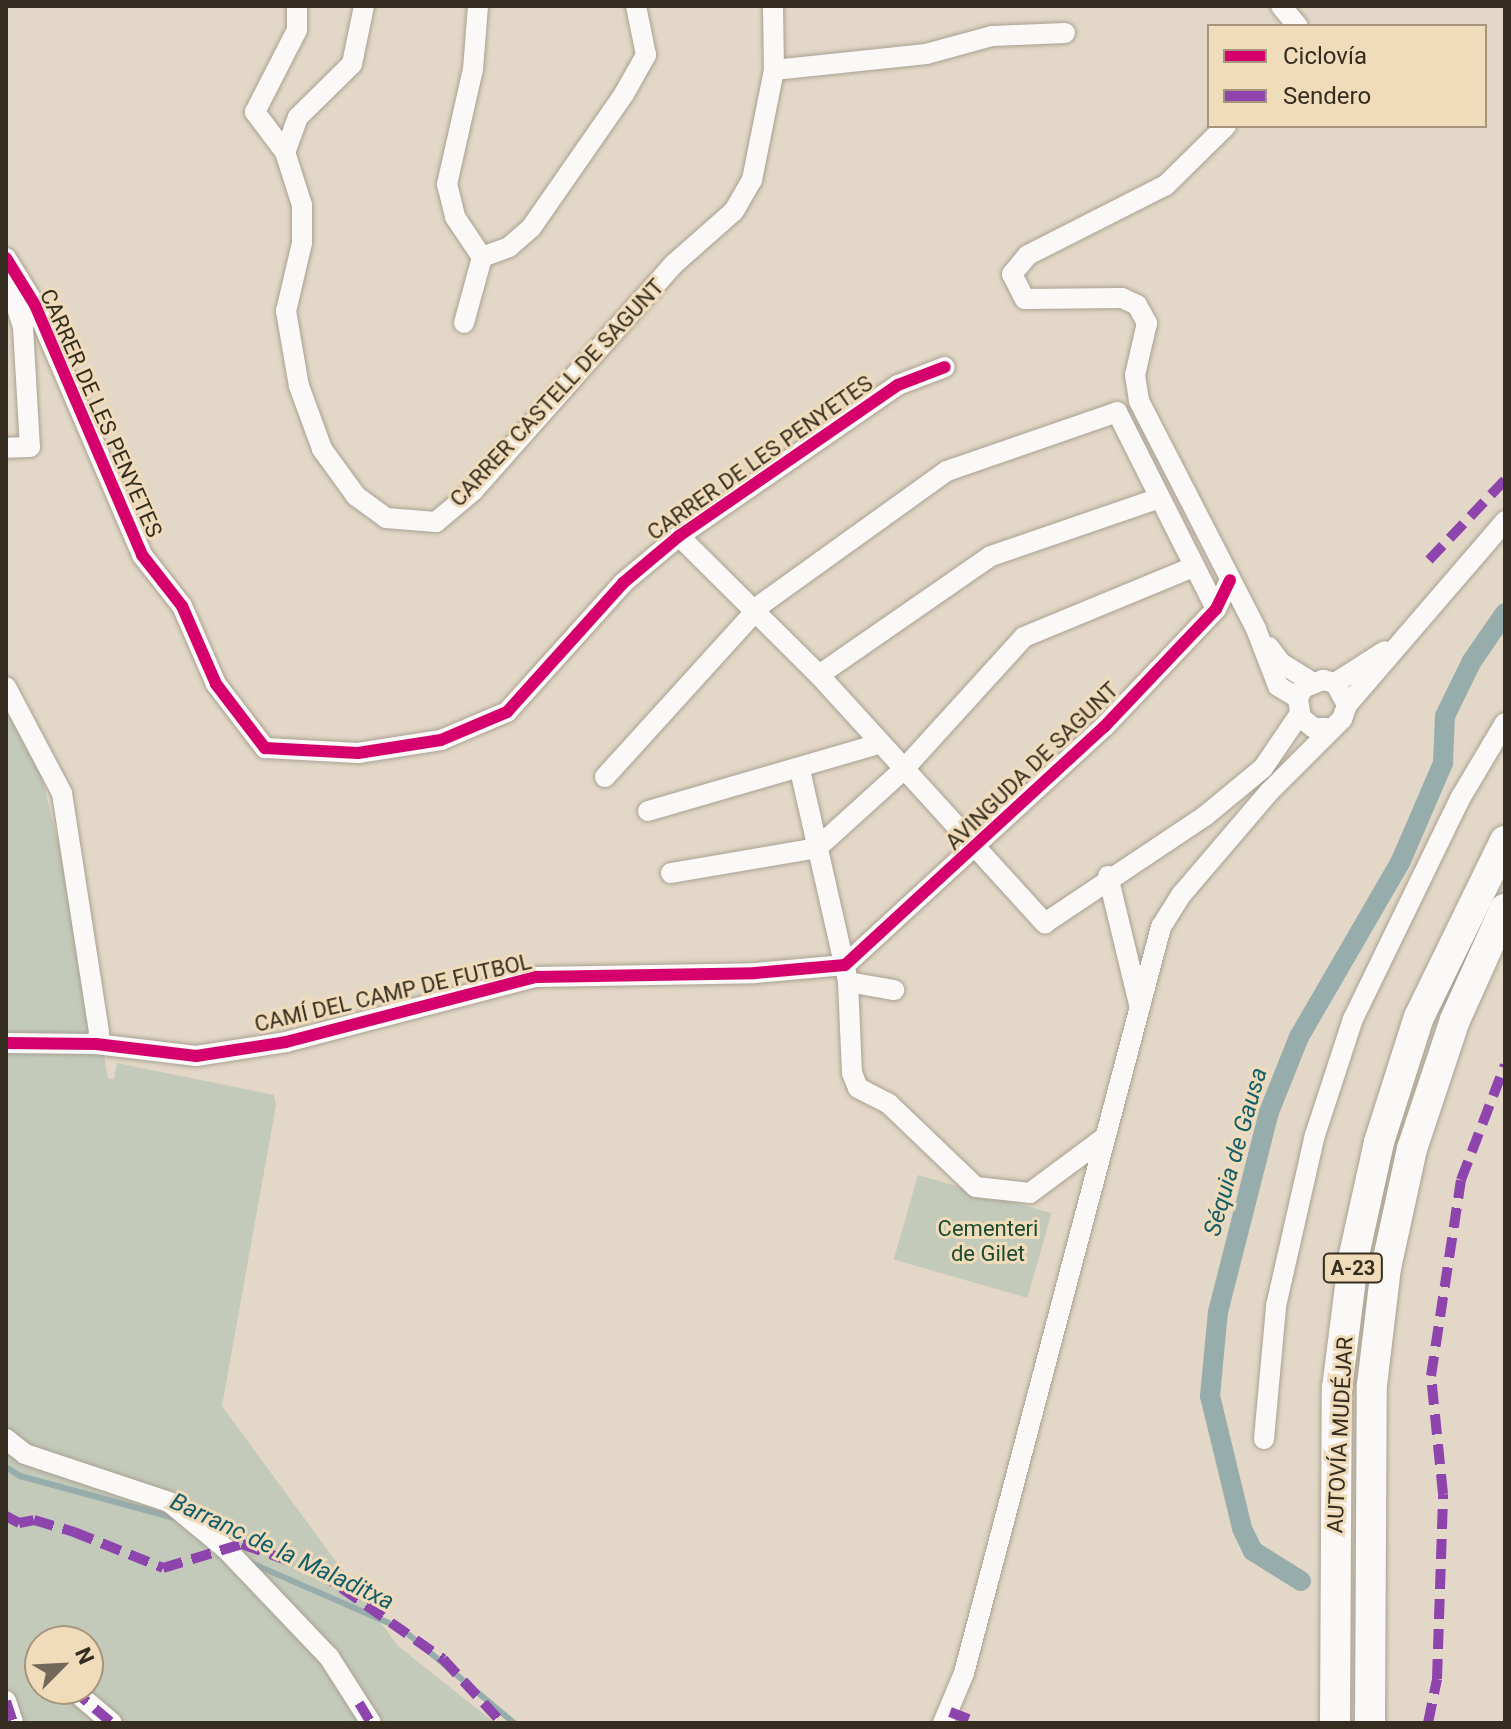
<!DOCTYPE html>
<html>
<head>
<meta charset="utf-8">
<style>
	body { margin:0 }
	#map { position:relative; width:1511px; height:1729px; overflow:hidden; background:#e3d8c7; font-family:Roboto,sans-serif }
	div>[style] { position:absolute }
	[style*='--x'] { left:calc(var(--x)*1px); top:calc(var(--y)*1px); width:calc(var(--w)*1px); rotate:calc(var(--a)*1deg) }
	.green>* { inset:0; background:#c3caba; transform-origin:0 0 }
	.stream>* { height:6px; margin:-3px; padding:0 3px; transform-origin:3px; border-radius:3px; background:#97adac }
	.canal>* { height:20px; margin:-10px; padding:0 10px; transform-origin:10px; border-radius:10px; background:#97adac }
	.roads { filter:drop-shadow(0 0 2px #a8a092) drop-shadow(0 0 2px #a8a092) }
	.minor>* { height:20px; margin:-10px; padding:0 10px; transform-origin:10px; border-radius:10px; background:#fbf9f7 }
	.highway>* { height:30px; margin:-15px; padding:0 15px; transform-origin:15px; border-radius:15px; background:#fbf9f7 }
	.quiet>* { height:10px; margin-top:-5px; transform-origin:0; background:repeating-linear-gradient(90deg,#8e44ad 0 20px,transparent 0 30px) }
	.cycleway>* { height:12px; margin:-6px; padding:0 6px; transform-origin:6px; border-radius:6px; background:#d6006c }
	span { translate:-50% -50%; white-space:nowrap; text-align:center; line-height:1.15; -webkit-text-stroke:6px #f0dbba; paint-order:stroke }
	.shield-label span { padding:2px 6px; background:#f0dbba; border:2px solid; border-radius:6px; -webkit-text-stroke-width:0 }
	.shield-label { font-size:20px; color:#352d20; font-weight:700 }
	.street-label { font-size:22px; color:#352d20 }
	.park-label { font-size:22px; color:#1a4c31 }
	.water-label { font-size:24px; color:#125e6a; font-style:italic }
	.frame { position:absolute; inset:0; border:8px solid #352d20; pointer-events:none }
	.legend { position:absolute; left:1207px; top:24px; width:280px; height:104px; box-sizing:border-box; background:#f0dbba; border:2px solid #a5957c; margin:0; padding:10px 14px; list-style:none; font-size:24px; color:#352d20 }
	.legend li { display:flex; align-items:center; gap:16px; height:40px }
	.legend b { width:40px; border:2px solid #a5957c }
	.north { position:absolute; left:24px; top:1625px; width:80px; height:80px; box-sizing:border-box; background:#f0dbba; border:2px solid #a5957c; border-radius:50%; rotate:66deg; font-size:22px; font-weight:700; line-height:32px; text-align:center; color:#352d20 }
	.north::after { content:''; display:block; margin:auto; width:28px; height:36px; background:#72695a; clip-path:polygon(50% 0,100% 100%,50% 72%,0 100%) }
</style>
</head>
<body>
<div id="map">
	<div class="green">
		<div style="clip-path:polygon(evenodd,6px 684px,32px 737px,90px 973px,108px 1078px,114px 1079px,117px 1063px,274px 1095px,276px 1105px,222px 1406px,398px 1646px,495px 1723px,6px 1723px,6px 684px,40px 1641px,88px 1641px,88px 1689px,40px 1689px,40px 1641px)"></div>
		<div style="left:918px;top:1175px;width:139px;height:88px;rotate:16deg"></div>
	</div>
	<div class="stream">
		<div style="--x:6;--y:1467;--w:17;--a:33"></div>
		<div style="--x:20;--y:1476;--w:164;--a:15.2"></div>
		<div style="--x:249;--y:1562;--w:167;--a:23.6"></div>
		<div style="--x:402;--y:1629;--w:146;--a:40"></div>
	</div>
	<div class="canal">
		<div style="--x:1301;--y:1581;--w:57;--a:-148"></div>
		<div style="--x:1253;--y:1551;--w:25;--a:-116"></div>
		<div style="--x:1242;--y:1528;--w:136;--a:-103.6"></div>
		<div style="--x:1210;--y:1396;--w:84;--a:-84.6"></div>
		<div style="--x:1218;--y:1312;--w:206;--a:-75.7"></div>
		<div style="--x:1269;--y:1112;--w:81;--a:-68.2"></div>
		<div style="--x:1299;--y:1037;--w:201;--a:-59.9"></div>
		<div style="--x:1400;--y:863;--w:109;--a:-66.7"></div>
		<div style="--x:1443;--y:763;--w:47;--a:-87.6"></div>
		<div style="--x:1445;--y:716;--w:61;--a:-63.9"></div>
		<div style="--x:1472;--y:661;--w:58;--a:-55.5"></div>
	</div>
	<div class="roads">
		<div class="minor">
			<div style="--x:364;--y:6;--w:59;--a:101.7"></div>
			<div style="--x:352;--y:64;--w:76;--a:135.5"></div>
			<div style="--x:298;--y:117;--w:37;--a:110"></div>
			<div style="--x:285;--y:152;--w:56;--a:72.2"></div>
			<div style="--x:302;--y:205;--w:38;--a:90"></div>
			<div style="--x:302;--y:243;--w:70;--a:103.2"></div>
			<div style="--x:286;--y:311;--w:76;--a:80.2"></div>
			<div style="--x:299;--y:386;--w:67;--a:69.9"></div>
			<div style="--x:322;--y:449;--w:58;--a:54.1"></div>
			<div style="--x:356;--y:496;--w:37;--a:36"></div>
			<div style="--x:386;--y:518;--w:50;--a:4.6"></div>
			<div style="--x:436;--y:522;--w:48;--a:-40"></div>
			<div style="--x:473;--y:491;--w:303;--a:-48.5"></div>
			<div style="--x:674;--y:264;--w:80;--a:-41.5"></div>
			<div style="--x:734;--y:211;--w:36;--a:-60"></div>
			<div style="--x:752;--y:180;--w:112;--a:-78.7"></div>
			<div style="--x:774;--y:70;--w:64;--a:-90.9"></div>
			<div style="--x:478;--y:6;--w:63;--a:94.5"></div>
			<div style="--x:473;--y:69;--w:118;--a:102.7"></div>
			<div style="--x:447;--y:184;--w:34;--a:76"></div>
			<div style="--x:455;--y:217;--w:48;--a:56"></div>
			<div style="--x:482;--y:257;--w:29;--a:-20"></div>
			<div style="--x:509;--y:247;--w:29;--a:-41"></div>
			<div style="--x:531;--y:228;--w:163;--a:-55.2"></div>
			<div style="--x:624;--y:94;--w:45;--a:-60.6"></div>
			<div style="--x:646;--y:55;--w:50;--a:-101.5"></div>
			<div style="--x:1281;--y:6;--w:26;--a:50"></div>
			<div style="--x:774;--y:70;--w:153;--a:-6"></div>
			<div style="--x:926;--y:54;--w:68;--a:-15.3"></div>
			<div style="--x:992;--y:36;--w:73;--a:-2.4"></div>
			<div style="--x:1226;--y:126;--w:84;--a:135.5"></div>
			<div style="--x:1166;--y:185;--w:155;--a:153.1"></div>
			<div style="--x:1028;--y:255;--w:25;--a:130"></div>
			<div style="--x:1012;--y:274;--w:28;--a:63"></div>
			<div style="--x:1025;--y:299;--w:97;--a:-0.6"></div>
			<div style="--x:1122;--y:298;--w:17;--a:25"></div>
			<div style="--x:1137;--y:305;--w:21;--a:61"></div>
			<div style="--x:1147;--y:323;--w:53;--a:103"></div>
			<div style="--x:1135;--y:375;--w:26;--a:81"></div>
			<div style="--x:1139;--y:401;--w:256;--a:62.8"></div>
			<div style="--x:1256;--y:629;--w:61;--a:68.9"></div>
			<div style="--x:1278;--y:686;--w:23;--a:31"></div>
			<div style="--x:285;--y:152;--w:50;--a:-126.9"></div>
			<div style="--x:255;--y:112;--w:92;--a:-62.9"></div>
			<div style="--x:297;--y:30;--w:24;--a:-90"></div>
			<div style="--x:6;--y:258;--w:55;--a:58.3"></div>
			<div style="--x:35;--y:305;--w:272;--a:66.8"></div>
			<div style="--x:142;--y:555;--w:65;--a:51.9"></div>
			<div style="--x:182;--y:606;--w:85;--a:66.4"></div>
			<div style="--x:216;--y:684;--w:81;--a:52.6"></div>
			<div style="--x:265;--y:748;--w:93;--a:3.1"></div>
			<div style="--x:358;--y:753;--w:84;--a:-8.9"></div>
			<div style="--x:441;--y:740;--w:72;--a:-23"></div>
			<div style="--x:507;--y:712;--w:173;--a:-48"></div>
			<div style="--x:623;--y:583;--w:73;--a:-40"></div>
			<div style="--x:679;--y:536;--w:266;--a:-34.6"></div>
			<div style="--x:898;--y:385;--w:50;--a:-21"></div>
			<div style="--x:6;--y:273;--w:57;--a:72.5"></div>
			<div style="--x:23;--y:327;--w:120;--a:86.7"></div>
			<div style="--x:30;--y:447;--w:24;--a:178"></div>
			<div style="--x:464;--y:323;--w:68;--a:-74.7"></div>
			<div style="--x:679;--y:536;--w:197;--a:44.8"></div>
			<div style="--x:819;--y:675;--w:336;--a:47.7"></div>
			<div style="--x:1045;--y:923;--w:192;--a:-33.8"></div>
			<div style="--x:1205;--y:816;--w:75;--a:-39.6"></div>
			<div style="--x:1263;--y:768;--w:64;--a:-55.8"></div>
			<div style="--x:1269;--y:647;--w:20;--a:53"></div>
			<div style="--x:1281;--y:663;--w:36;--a:32"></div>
			<div style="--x:819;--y:675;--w:209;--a:-34.7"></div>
			<div style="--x:991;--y:556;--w:176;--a:-19"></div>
			<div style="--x:1335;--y:683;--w:59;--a:-32.6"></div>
			<div style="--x:6;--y:687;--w:120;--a:62.2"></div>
			<div style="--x:62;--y:793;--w:243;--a:81.2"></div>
			<div style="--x:99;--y:1033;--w:11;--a:105"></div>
			<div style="--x:1330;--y:728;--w:16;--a:180"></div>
			<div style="--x:1314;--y:728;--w:16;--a:-142"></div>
			<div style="--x:1301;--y:718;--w:20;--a:-99"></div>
			<div style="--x:1298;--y:698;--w:11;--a:-63"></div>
			<div style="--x:1303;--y:688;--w:22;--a:-22"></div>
			<div style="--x:1323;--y:680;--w:12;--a:14"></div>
			<div style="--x:1335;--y:683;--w:25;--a:61"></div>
			<div style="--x:800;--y:770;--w:217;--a:77.2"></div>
			<div style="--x:848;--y:982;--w:91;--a:87.5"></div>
			<div style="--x:852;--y:1073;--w:16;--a:68"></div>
			<div style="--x:858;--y:1088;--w:35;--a:27"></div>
			<div style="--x:889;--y:1104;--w:120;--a:43.7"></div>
			<div style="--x:976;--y:1187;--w:54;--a:6.3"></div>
			<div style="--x:1030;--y:1193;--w:92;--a:-36.6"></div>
			<div style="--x:605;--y:777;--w:235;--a:-47.8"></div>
			<div style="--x:763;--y:603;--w:226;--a:-35.7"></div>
			<div style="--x:947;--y:471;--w:180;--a:-19.1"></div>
			<div style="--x:1117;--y:412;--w:220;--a:63.3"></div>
			<div style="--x:648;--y:811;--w:241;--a:-16.2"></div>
			<div style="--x:671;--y:873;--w:148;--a:-9.7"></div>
			<div style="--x:817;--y:848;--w:115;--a:-42.2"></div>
			<div style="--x:902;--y:771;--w:181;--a:-47.7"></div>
			<div style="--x:1024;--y:637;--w:183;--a:-22.5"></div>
			<div style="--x:1108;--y:876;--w:132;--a:76.4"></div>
			<div style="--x:848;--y:982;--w:47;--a:9.9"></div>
			<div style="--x:6;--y:1043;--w:90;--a:0.6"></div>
			<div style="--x:96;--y:1044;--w:101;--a:6.8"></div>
			<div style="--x:196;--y:1056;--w:91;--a:-8.8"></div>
			<div style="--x:286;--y:1042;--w:258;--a:-14.6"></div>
			<div style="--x:536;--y:977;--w:219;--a:-1"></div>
			<div style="--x:755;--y:973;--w:90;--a:-5.1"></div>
			<div style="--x:845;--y:965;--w:352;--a:-42.6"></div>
			<div style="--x:1104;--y:727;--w:163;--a:-46.5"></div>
			<div style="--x:1216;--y:609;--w:32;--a:-64"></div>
			<div style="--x:6;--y:1439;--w:24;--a:38"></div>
			<div style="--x:25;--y:1454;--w:152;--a:18.4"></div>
			<div style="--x:169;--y:1502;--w:74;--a:39.5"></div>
			<div style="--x:226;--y:1549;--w:149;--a:46.4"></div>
			<div style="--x:329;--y:1657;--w:78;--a:57.5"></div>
			<div style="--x:1264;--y:1439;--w:134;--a:-84.8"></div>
			<div style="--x:1276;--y:1306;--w:175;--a:-77.2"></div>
			<div style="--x:1315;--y:1135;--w:122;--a:-71.9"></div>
			<div style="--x:1353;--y:1019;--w:247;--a:-64.1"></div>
			<div style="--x:1461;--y:797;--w:86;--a:-59.3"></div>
			<div style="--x:72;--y:1689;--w:52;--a:40.4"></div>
			<div style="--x:6;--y:1701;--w:23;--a:72"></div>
			<div style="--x:943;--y:1723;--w:54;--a:-67.2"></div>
			<div style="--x:964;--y:1673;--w:772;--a:-75.21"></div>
			<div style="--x:1161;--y:927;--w:39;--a:-58"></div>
			<div style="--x:1182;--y:894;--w:135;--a:-49.5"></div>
			<div style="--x:1270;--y:791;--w:102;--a:-45"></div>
			<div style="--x:1342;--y:719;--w:15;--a:-70"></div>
			<div style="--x:1347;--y:705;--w:243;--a:-49.3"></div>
		</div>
		<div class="highway">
			<div style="--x:1335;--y:1723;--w:335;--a:-89.7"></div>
			<div style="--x:1337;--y:1388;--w:134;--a:-82.7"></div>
			<div style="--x:1354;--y:1255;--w:116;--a:-77.5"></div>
			<div style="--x:1379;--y:1142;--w:131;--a:-72.3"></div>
			<div style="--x:1419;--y:1017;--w:196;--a:-64"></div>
			<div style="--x:1370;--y:1723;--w:338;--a:-89.7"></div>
			<div style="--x:1372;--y:1385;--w:118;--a:-83.2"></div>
			<div style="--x:1386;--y:1268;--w:122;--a:-77.7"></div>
			<div style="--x:1412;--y:1149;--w:136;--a:-71.6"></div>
			<div style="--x:1455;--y:1020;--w:122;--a:-65.8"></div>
		</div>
	</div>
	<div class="quiet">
		<div style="--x:1429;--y:560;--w:110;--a:-46.5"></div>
		<div style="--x:6;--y:1516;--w:15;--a:28"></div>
		<div style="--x:19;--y:1523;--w:15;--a:-11"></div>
		<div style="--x:34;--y:1520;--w:42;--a:16.7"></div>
		<div style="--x:74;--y:1532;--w:96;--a:22"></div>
		<div style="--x:163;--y:1568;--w:83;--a:-16.9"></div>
		<div style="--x:242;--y:1544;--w:80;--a:19.8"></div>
		<div style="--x:317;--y:1571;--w:154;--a:34.9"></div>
		<div style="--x:443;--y:1659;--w:87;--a:47.3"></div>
		<div style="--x:72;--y:1689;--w:52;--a:40.4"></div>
		<div style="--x:6;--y:1701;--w:23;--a:72"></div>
		<div style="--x:359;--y:1703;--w:23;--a:59"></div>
		<div style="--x:950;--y:1712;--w:30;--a:21"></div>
		<div style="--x:1428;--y:1723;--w:45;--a:-78.4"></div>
		<div style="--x:1437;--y:1679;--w:185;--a:-88.1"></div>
		<div style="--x:1443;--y:1494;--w:119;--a:-95.8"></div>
		<div style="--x:1431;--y:1376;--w:198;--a:-81.3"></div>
		<div style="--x:1461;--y:1180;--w:123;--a:-69.1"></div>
	</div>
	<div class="cycleway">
		<div style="--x:6;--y:258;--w:55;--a:58.3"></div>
		<div style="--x:35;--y:305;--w:272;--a:66.8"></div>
		<div style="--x:142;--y:555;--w:65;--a:51.9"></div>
		<div style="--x:182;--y:606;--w:85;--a:66.4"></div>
		<div style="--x:216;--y:684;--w:81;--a:52.6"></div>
		<div style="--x:265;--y:748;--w:93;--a:3.1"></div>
		<div style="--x:358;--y:753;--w:84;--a:-8.9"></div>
		<div style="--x:441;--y:740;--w:72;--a:-23"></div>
		<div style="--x:507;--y:712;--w:173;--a:-48"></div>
		<div style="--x:623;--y:583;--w:73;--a:-40"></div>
		<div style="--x:679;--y:536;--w:266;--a:-34.6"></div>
		<div style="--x:898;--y:385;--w:50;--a:-21"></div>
		<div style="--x:6;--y:1043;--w:90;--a:0.6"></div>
		<div style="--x:96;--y:1044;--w:101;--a:6.8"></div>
		<div style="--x:196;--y:1056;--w:91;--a:-8.8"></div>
		<div style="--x:286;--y:1042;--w:258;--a:-14.6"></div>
		<div style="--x:536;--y:977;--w:219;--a:-1"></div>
		<div style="--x:755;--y:973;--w:90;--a:-5.1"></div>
		<div style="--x:845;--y:965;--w:352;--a:-42.6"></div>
		<div style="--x:1104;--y:727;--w:163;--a:-46.5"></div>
		<div style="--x:1216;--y:609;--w:32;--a:-64"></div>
	</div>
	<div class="shield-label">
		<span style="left:1353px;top:1268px">A-23</span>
	</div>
	<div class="street-label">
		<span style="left:557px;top:393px;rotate:-47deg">CARRER CASTELL DE SAGUNT</span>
		<span style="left:101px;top:413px;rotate:66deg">CARRER DE LES PENYETES</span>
		<span style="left:760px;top:458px;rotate:-35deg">CARRER DE LES PENYETES</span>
		<span style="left:1032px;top:766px;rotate:-44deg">AVINGUDA DE SAGUNT</span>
		<span style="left:393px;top:993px;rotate:-13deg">CAMÍ DEL CAMP DE FUTBOL</span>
		<span style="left:1340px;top:1435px;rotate:-87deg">AUTOVÍA MUDÉJAR</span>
	</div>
	<div class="park-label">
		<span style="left:988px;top:1241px">Cementeri<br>de Gilet</span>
	</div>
	<div class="water-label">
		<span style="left:1236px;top:1152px;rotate:-74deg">Séquia de Gausa</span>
		<span style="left:282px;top:1552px;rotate:25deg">Barranc de la Maladitxa</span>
	</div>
	<div class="frame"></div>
	<ul class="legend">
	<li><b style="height:10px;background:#d6006c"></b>Ciclovía</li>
	<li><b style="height:10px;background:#8e44ad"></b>Sendero</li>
	</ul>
	<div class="north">N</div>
</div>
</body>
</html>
